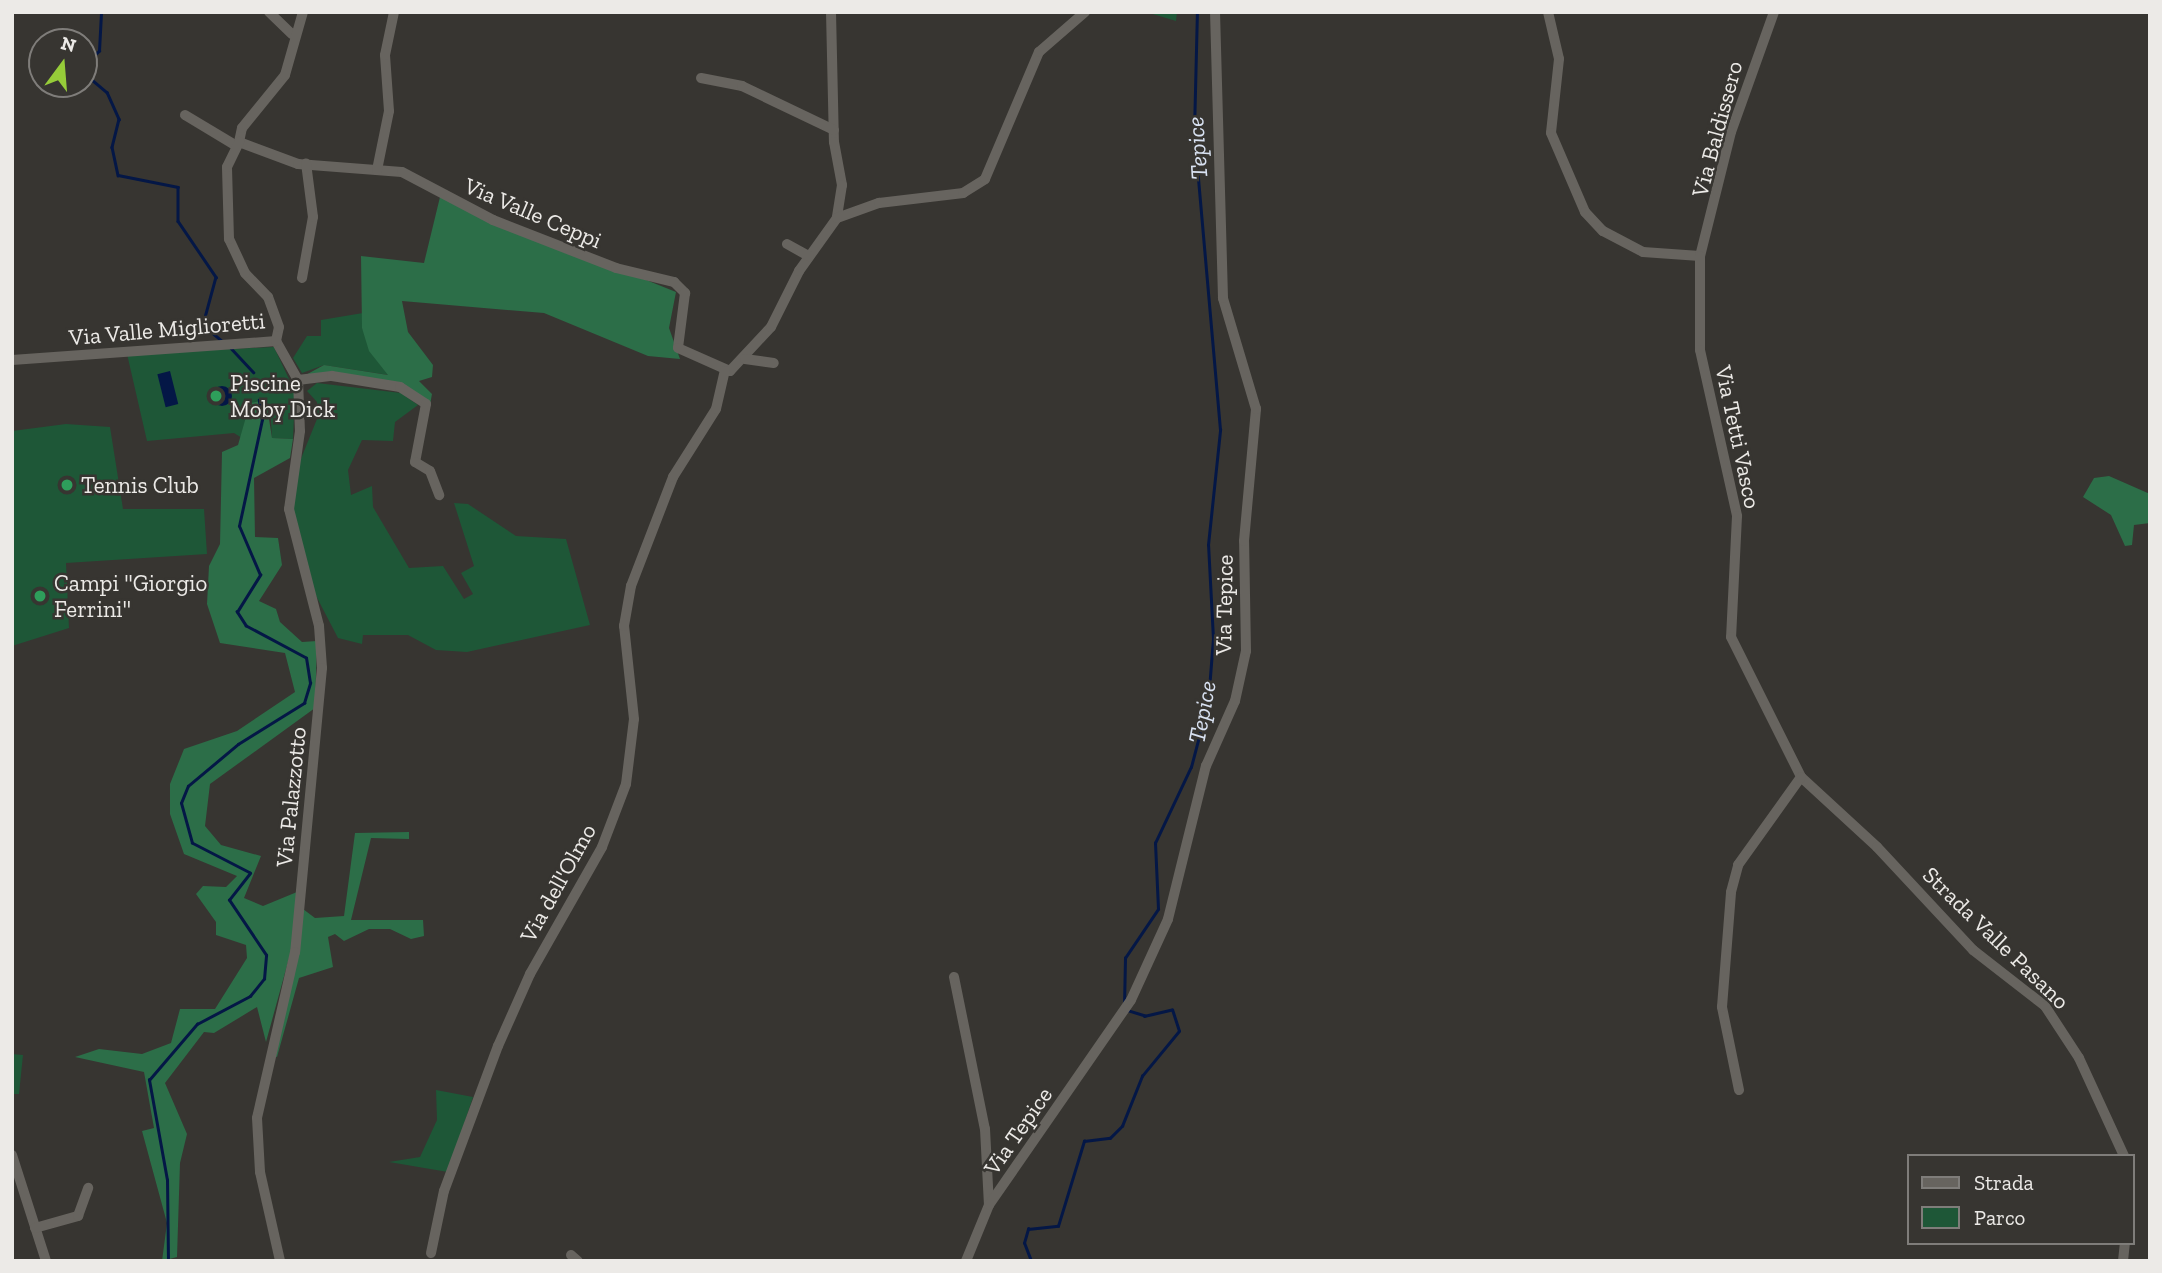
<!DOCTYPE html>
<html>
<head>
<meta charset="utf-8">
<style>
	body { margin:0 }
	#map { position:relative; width:2162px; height:1273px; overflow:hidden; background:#373531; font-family:"Zilla Slab",serif }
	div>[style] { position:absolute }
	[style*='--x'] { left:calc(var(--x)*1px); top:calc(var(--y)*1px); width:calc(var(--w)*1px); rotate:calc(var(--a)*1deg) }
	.green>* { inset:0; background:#1e5737 }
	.forest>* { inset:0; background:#2c6e48 }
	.water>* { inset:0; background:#041746; transform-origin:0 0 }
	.round { border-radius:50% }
	.stream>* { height:2.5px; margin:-1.25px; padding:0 1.25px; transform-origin:1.25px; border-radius:1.25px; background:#041746 }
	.minor>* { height:10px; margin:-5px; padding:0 5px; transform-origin:5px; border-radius:5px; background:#67645f }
	.dots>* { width:19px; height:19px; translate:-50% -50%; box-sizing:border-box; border:4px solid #373531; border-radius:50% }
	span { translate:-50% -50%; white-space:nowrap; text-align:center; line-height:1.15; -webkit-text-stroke:5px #373531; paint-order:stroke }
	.street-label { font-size:23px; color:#eceae7 }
	.poi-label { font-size:23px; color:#eceae7 }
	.left { translate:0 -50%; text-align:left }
	.water-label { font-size:24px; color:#d9e2f2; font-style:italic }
	.frame { position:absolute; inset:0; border:14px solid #eceae7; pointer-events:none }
	.legend { position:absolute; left:1907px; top:1154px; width:228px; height:91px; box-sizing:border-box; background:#373531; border:2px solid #7f7d7a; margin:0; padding:9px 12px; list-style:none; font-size:21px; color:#eceae7 }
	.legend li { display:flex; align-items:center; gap:14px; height:35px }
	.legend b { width:35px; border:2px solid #7f7d7a }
	.north { position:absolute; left:28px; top:28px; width:70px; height:70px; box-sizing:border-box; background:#373531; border:2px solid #7f7d7a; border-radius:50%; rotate:16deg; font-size:19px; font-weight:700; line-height:28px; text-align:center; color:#eceae7 }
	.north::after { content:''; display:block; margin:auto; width:24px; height:32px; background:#96cc39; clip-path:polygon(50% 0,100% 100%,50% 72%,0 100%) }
</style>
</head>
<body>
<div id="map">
	<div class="green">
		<div style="clip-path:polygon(1146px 12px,1177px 12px,1176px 21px)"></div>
		<div style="clip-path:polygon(363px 313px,362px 328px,389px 375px,324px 365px,302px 373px,293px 358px,307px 336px,321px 336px,321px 320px)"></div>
		<div style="clip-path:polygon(274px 347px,295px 392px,293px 439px,272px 438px,270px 404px,249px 406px,242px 438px,234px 433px,147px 441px,127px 354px)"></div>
		<div style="clip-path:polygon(317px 383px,401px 393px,418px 405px,395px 422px,393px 441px,362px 440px,348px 470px,351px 495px,372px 486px,373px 507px,409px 568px,443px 566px,464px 599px,473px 594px,461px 573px,474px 566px,454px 503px,468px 504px,516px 536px,566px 539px,590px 625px,467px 652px,436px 650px,408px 635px,363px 635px,362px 644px,338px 638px,313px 590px,293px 509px,298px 466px,317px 419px,317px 402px,307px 391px)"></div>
		<div style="clip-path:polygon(66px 424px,110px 427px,123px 509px,204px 509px,207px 554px,66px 563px,69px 628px,12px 646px,12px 431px)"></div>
		<div style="clip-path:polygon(12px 1054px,23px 1055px,19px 1094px,12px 1094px)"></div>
		<div style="clip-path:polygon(436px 1090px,473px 1097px,448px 1172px,389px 1162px,420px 1157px,437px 1120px)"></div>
	</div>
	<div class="forest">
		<div style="clip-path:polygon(440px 197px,676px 292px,669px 328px,680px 359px,648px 356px,544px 313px,402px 301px,408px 332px,433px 365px,432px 377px,419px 381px,432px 394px,430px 405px,400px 385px,302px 377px,324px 365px,388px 375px,369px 351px,362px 328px,361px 256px,424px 263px)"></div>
		<div style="clip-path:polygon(266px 400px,272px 438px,293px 439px,290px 458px,254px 478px,255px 537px,278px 538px,282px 565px,259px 601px,276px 609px,280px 622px,302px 642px,317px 641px,315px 708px,210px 784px,205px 826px,221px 845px,261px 856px,244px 898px,263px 906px,297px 892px,291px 951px,266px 1042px,257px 1007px,214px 1033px,204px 1032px,165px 1083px,187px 1134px,180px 1163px,177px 1257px,162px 1261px,167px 1223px,142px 1131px,154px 1128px,144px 1072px,75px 1057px,99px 1049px,142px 1054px,171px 1043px,180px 1009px,215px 1009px,247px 958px,246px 945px,216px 935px,216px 922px,196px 894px,203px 886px,226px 887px,237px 876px,184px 854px,170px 814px,170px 784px,184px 749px,237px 731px,295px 692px,285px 653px,220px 643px,207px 604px,209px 566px,220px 544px,222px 452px,238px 445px,250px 403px)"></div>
		<div style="clip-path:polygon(2109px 476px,2150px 494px,2150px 523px,2134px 525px,2132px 545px,2125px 546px,2111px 515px,2083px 497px,2094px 478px)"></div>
		<div style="clip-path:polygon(409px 832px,409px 839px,371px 838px,351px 920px,423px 920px,424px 936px,411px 939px,390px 929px,369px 929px,344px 941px,335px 934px,328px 937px,333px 967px,299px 978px,277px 1057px,270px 1055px,303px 909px,315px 918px,344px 916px,355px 833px)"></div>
	</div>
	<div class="water">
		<div style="left:170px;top:371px;width:34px;height:13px;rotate:76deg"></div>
		<div class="round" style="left:212px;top:386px;width:20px;height:20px"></div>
	</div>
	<div class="stream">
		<div style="--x:84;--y:64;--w:20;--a:-41"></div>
		<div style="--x:99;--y:51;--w:39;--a:-87"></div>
		<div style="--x:84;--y:73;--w:30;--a:40"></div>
		<div style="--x:107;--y:92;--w:30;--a:66"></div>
		<div style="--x:119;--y:119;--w:29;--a:104"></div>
		<div style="--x:112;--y:147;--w:29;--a:78"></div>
		<div style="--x:118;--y:175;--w:61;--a:11.3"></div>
		<div style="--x:178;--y:187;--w:34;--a:90"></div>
		<div style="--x:178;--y:221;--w:68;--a:55.8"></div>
		<div style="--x:216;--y:277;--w:50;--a:105.2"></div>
		<div style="--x:203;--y:325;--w:26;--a:40"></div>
		<div style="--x:231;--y:348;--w:33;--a:47"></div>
		<div style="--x:1124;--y:1006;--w:48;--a:-88.8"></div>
		<div style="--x:1125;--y:958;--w:59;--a:-56"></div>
		<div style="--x:1158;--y:909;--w:66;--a:-92.6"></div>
		<div style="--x:1155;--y:843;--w:84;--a:-64.7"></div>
		<div style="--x:1191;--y:767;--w:67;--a:-75.3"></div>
		<div style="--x:1208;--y:702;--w:63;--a:-85.5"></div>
		<div style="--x:1213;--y:639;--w:94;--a:-93"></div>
		<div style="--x:1208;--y:545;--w:116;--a:-84"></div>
		<div style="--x:1220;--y:430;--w:299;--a:-95"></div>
		<div style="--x:1194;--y:132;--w:120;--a:-88.6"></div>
		<div style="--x:168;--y:1261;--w:81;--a:-90.7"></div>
		<div style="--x:167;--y:1180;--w:102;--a:-100.2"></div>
		<div style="--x:149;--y:1080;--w:74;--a:-49.4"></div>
		<div style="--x:197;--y:1024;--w:60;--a:-27.8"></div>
		<div style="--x:250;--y:996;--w:22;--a:-51"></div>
		<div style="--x:264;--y:979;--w:24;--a:-85"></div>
		<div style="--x:266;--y:955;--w:66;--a:-123.9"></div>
		<div style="--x:229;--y:900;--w:34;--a:-52"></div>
		<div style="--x:250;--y:873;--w:65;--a:-152.7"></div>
		<div style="--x:192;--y:843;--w:41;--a:-105.4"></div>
		<div style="--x:181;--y:803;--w:18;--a:-68"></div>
		<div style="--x:188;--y:786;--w:65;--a:-40"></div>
		<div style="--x:238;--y:744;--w:78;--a:-31.8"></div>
		<div style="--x:304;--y:703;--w:21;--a:-73"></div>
		<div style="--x:310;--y:683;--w:25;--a:-99"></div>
		<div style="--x:306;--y:658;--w:68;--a:-151.9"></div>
		<div style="--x:246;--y:626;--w:17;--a:-123"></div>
		<div style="--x:237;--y:612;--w:44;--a:-58.1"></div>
		<div style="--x:260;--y:575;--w:53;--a:-113.2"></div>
		<div style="--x:239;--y:526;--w:108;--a:-77.8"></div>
		<div style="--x:262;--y:420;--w:20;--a:-99"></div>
		<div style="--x:1031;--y:1261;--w:19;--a:-111"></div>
		<div style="--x:1024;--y:1243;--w:15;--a:-74"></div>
		<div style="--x:1028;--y:1229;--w:30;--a:-6"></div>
		<div style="--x:1058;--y:1226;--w:89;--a:-73"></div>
		<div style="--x:1084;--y:1141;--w:26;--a:-7"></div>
		<div style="--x:1110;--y:1138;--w:17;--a:-45"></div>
		<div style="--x:1122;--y:1126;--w:54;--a:-68.2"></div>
		<div style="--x:1142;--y:1076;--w:58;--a:-50.6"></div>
		<div style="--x:1179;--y:1031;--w:22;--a:-108"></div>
		<div style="--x:1172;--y:1010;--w:28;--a:167"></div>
		<div style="--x:1145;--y:1016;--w:17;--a:-163"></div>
	</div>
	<div class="minor">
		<div style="--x:269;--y:12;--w:32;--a:44"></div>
		<div style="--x:831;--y:12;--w:130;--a:88.7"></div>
		<div style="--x:834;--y:142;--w:44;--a:79.5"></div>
		<div style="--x:842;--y:185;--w:33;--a:99"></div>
		<div style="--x:1548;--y:12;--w:48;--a:76.8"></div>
		<div style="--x:1559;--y:59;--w:74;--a:96.2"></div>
		<div style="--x:1551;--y:133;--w:86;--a:66.7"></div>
		<div style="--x:1585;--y:212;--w:26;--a:47"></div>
		<div style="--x:1603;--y:231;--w:45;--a:27.7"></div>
		<div style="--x:1643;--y:252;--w:57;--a:4"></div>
		<div style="--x:1774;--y:12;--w:127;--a:109.7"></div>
		<div style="--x:1731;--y:132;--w:128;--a:104"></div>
		<div style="--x:1700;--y:256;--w:94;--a:90"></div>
		<div style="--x:1700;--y:350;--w:170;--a:77.4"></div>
		<div style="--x:1737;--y:516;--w:121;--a:92.8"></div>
		<div style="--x:1731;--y:637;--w:157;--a:63.4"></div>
		<div style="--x:1801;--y:777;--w:103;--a:42.6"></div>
		<div style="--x:1877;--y:847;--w:141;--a:47"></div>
		<div style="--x:1973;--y:950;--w:91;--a:37.9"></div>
		<div style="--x:2045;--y:1006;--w:62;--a:56.8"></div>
		<div style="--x:2079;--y:1058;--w:108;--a:65.3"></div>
		<div style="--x:701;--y:78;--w:42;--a:11"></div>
		<div style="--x:742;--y:86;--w:102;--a:25.6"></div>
		<div style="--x:185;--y:115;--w:58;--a:31"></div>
		<div style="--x:239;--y:142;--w:63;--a:20.4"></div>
		<div style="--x:298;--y:164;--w:104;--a:4.4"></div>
		<div style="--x:402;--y:172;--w:103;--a:27.8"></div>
		<div style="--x:493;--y:220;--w:132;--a:21.3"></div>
		<div style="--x:616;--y:268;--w:60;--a:13.6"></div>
		<div style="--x:674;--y:282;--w:16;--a:45"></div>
		<div style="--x:685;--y:293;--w:55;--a:97.3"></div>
		<div style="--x:678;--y:348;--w:57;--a:23.9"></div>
		<div style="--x:730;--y:371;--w:60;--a:-47"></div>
		<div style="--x:771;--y:327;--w:63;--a:-63.4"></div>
		<div style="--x:799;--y:271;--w:65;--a:-54.4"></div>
		<div style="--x:837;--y:218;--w:45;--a:-19.7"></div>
		<div style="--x:879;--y:203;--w:85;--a:-6.8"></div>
		<div style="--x:963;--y:193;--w:26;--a:-32"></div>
		<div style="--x:985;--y:179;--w:138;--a:-67"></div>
		<div style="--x:1039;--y:52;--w:61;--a:-41"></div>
		<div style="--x:239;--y:142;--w:14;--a:-78"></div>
		<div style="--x:242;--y:128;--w:68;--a:-50.9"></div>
		<div style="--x:285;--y:75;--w:66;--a:-74.1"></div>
		<div style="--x:377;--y:170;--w:60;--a:-78.5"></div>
		<div style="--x:389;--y:111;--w:56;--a:-94.1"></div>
		<div style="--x:385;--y:55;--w:44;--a:-78.2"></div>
		<div style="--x:787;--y:244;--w:25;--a:29"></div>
		<div style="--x:302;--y:278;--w:62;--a:-79.8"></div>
		<div style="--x:313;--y:217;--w:54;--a:-97.4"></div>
		<div style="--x:276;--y:341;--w:45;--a:60.6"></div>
		<div style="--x:298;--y:380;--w:51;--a:87.8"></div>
		<div style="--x:300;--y:431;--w:79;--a:98"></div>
		<div style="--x:289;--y:509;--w:121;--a:75.6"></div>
		<div style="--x:319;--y:626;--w:42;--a:85.9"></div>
		<div style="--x:322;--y:668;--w:285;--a:95.4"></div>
		<div style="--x:295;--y:952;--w:170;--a:102.9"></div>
		<div style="--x:257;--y:1118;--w:54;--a:86.8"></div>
		<div style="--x:260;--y:1172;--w:91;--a:77.3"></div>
		<div style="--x:745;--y:359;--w:29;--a:8"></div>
		<div style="--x:12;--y:360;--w:265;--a:-4.1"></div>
		<div style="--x:276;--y:341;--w:14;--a:-78"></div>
		<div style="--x:279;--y:327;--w:32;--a:-110"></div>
		<div style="--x:268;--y:297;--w:33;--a:-134"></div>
		<div style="--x:245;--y:273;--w:38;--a:-115"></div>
		<div style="--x:229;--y:239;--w:72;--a:-91.6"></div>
		<div style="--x:227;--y:167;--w:28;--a:-64"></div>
		<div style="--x:298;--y:380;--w:34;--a:-7"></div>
		<div style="--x:332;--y:376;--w:69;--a:9.2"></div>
		<div style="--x:400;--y:387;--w:31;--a:33"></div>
		<div style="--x:426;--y:404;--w:59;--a:100.7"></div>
		<div style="--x:415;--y:462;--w:17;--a:31"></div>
		<div style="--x:430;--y:471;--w:26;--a:69"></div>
		<div style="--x:954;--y:977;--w:155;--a:78.5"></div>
		<div style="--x:985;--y:1129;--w:76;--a:87"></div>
		<div style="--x:1739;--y:1090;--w:85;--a:-101.6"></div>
		<div style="--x:1722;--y:1007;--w:115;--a:-85.5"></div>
		<div style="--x:1731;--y:892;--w:28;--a:-75"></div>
		<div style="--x:1738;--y:865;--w:108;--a:-54.4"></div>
		<div style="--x:12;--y:1155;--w:111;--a:72.2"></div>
		<div style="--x:35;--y:1228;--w:45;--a:-15.6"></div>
		<div style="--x:78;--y:1216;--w:30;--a:-70"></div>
		<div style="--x:431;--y:1253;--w:63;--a:-78.2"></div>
		<div style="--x:444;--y:1191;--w:155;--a:-69.6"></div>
		<div style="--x:498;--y:1046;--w:79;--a:-66"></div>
		<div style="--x:530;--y:974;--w:146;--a:-60.4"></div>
		<div style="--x:602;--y:847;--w:67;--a:-69.1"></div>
		<div style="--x:626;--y:784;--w:65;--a:-83"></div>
		<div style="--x:634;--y:719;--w:94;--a:-96.1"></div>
		<div style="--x:624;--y:626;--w:41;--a:-80.1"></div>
		<div style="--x:631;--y:586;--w:117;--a:-68.9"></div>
		<div style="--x:673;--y:477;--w:80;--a:-57.7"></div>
		<div style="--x:716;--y:409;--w:39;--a:-77"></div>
		<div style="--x:571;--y:1255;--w:9;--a:41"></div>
		<div style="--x:966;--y:1261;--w:61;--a:-67.7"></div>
		<div style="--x:989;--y:1205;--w:249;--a:-55.3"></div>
		<div style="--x:1131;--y:1000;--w:89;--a:-65.4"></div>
		<div style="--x:1168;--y:919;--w:158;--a:-76.1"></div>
		<div style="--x:1206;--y:766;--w:71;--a:-66"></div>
		<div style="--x:1235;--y:701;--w:51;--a:-77.6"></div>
		<div style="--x:1246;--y:651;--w:110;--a:-91"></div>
		<div style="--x:1244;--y:541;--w:133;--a:-84.8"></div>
		<div style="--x:1256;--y:409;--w:116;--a:-106.6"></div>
		<div style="--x:1223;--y:298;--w:286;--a:-91.6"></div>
		<div style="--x:2123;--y:1261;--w:18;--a:-84"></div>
	</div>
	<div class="dots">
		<div style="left:216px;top:396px;background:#2e9e5b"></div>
		<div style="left:67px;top:485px;background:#2e9e5b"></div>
		<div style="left:40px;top:596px;background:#2e9e5b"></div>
	</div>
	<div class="street-label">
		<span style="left:1717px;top:129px;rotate:-75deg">Via Baldissero</span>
		<span style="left:533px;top:213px;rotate:23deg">Via Valle Ceppi</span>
		<span style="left:167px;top:329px;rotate:-5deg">Via Valle Miglioretti</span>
		<span style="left:1738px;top:437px;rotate:78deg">Via Tetti Vasco</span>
		<span style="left:1224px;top:605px;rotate:-89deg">Via Tepice</span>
		<span style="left:291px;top:797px;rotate:-84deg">Via Palazzotto</span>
		<span style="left:558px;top:883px;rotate:-61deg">Via dell'Olmo</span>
		<span style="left:1996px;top:938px;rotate:44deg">Strada Valle Pasano</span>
		<span style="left:1018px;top:1131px;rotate:-55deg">Via Tepice</span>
	</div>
	<div class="poi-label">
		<span class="left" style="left:230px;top:396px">Piscine<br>Moby Dick</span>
		<span class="left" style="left:81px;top:485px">Tennis Club</span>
		<span class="left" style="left:54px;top:596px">Campi "Giorgio<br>Ferrini"</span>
	</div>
	<div class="water-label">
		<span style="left:1197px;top:148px;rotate:-94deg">Tepice</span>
		<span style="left:1202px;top:712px;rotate:-79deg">Tepice</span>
	</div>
	<div class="frame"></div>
	<ul class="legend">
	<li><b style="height:9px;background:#67645f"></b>Strada</li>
	<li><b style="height:19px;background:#1e5737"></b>Parco</li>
	</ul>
	<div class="north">N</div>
</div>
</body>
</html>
